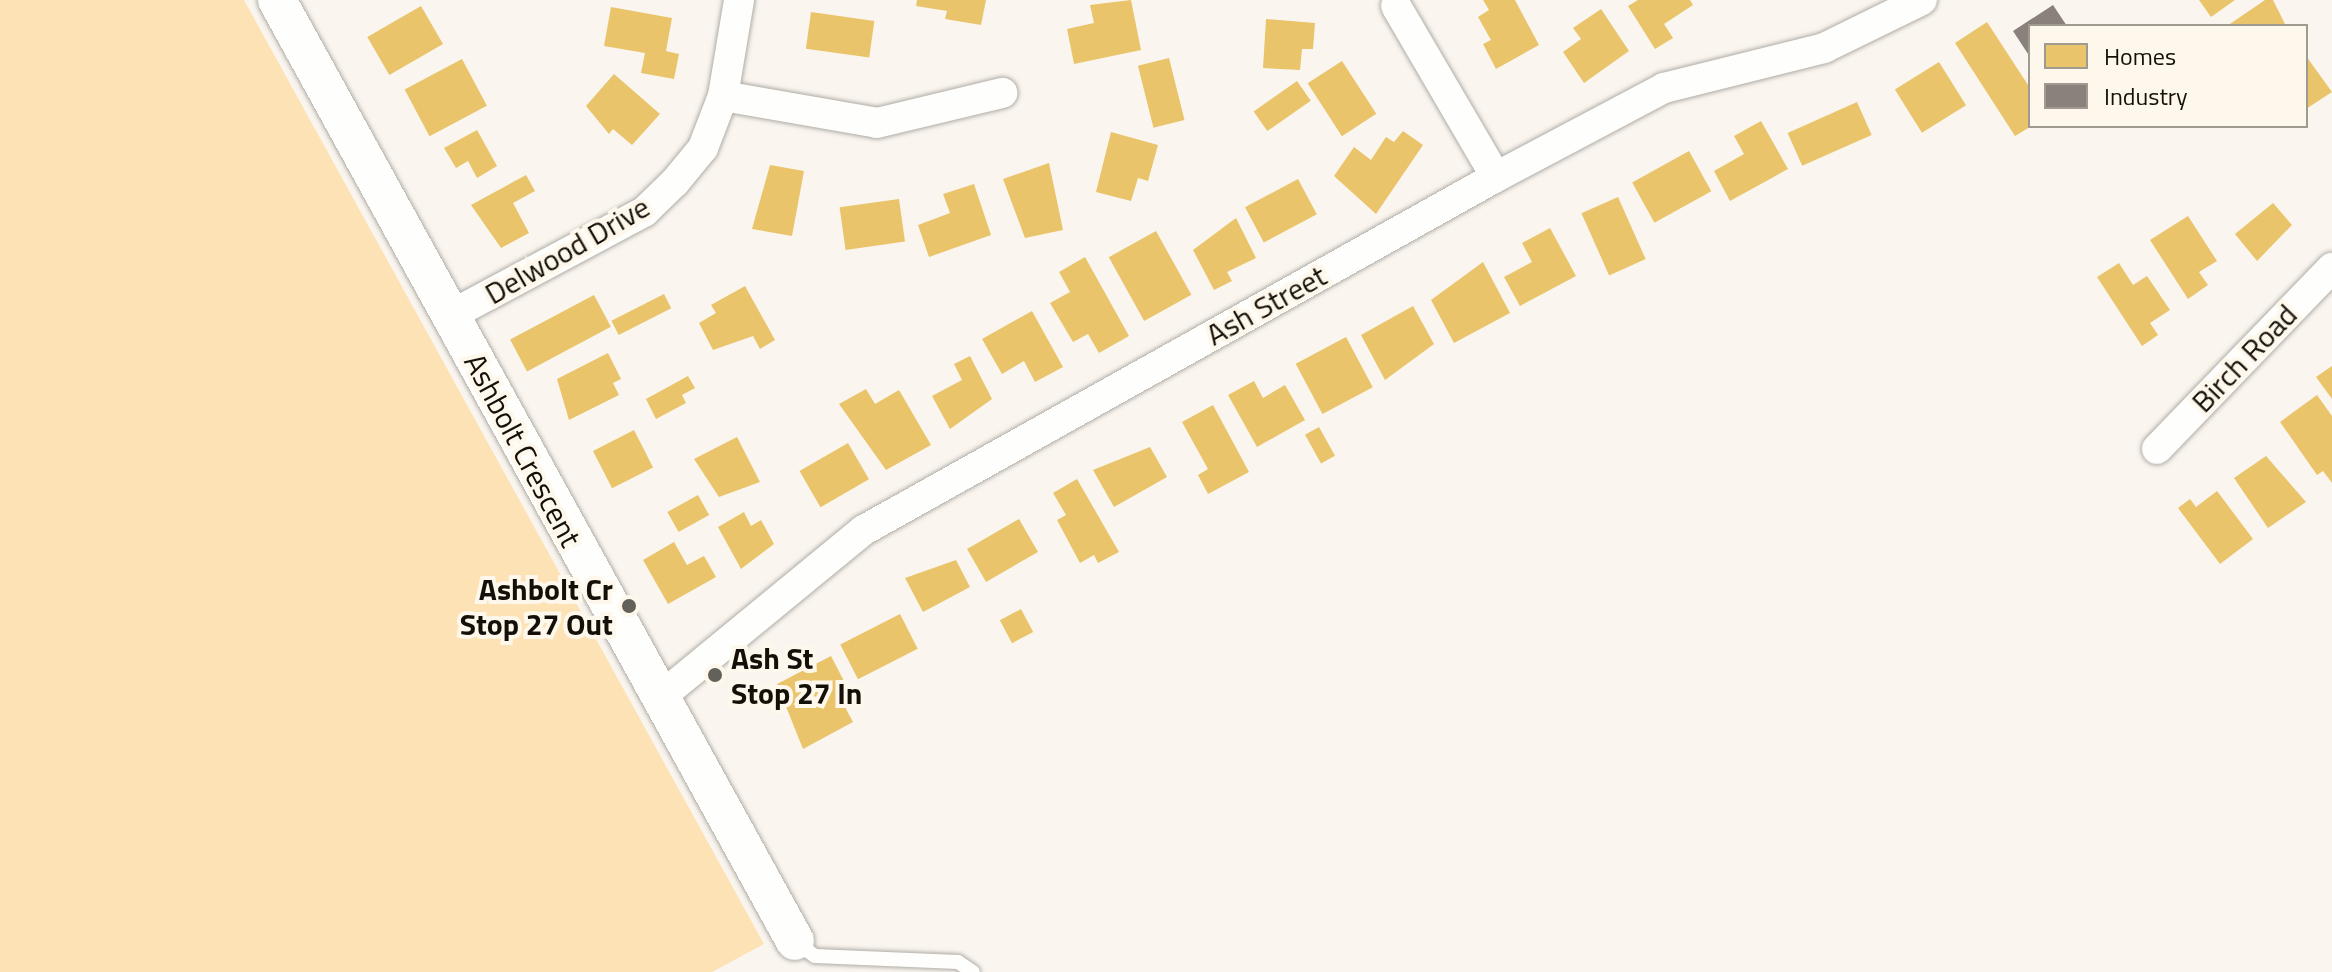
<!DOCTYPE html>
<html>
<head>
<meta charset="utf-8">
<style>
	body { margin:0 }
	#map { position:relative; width:2332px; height:972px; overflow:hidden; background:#faf6ef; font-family:"Titillium Web",sans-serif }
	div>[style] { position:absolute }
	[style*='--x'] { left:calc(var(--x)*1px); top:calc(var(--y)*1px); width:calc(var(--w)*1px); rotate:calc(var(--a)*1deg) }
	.green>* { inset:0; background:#fde2b5 }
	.homes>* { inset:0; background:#e9c46a; transform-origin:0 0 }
	.industry>* { inset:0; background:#8a817c }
	.roads { filter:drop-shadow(0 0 2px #b0aca6) drop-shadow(0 0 2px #b0aca6) }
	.service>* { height:14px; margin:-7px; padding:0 7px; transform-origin:7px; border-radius:7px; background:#fefefd }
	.minor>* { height:30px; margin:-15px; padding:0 15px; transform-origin:15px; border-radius:15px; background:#fefefd }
	.tertiary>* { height:38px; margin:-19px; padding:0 19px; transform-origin:19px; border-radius:19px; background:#fefefd }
	.dots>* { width:22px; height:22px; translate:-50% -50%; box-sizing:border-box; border:4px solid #fef7eb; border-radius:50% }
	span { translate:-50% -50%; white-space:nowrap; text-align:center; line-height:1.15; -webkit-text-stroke:8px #fef7eb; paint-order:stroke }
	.street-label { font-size:30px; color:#141009 }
	.poi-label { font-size:30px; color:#141009; font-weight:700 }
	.right { translate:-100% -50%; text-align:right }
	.left { translate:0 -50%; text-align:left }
	.legend { position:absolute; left:2028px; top:24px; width:280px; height:104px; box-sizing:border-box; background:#fef7eb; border:2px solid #a09b91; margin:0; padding:10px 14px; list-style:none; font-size:24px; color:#141009 }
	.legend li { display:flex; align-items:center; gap:16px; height:40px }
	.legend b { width:40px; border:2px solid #a09b91 }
</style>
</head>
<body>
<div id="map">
	<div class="green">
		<div style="clip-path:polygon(0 0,244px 0,764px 944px,712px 972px,0 972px)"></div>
	</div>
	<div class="homes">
		<div style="clip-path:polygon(917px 0,986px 0,981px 25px,945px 19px,947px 11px,916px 6px)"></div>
		<div style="clip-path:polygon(1131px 0,1141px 50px,1074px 64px,1067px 29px,1094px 23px,1090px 5px)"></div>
		<div style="clip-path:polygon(1483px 0,1515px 0,1539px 45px,1496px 69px,1483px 44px,1491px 40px,1478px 17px,1489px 10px)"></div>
		<div style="clip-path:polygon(1638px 0,1690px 0,1693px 5px,1664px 24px,1673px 38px,1655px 49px,1628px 6px)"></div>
		<div style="clip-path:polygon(2199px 0,2235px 0,2211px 17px)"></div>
		<div style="clip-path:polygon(2265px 0,2273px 0,2286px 26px,2227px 26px)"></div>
		<div style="left:421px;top:6px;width:44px;height:62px;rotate:60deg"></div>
		<div style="clip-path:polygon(611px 7px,672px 18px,666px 51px,679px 54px,674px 79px,641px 73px,645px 53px,604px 46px)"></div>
		<div style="clip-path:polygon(1601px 9px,1629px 51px,1584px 83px,1563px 52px,1581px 39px,1573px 28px)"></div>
		<div style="left:811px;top:12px;width:64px;height:37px;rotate:8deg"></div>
		<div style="clip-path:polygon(1266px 19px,1315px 23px,1313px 49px,1302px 49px,1300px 70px,1263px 68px)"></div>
		<div style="clip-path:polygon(1987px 22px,2030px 88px,2030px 127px,2015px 136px,1955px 43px)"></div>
		<div style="clip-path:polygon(2306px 56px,2332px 92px,2306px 109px)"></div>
		<div style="left:1169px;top:58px;width:64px;height:32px;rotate:76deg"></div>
		<div style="left:462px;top:59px;width:53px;height:65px;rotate:62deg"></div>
		<div style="left:1342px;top:61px;width:63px;height:41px;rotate:57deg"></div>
		<div style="left:1939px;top:62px;width:51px;height:52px;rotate:58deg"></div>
		<div style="clip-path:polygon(614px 74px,660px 114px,632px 145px,613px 129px,609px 134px,586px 106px)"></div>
		<div style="left:1297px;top:81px;width:24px;height:53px;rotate:55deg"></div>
		<div style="left:1857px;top:102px;width:36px;height:76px;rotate:66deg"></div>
		<div style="clip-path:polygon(1761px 121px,1788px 169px,1730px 201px,1714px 171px,1744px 154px,1734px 136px)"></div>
		<div style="clip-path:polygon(477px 130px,497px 166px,477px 178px,468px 161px,456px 168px,444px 148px)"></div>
		<div style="clip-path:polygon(1403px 131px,1423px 145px,1376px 214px,1334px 176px,1354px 147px,1371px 160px,1386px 137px,1394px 142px)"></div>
		<div style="clip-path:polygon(1111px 132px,1158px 145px,1148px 181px,1138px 178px,1131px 201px,1096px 192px)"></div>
		<div style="left:1689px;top:151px;width:46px;height:65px;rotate:61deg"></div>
		<div style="clip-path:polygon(1049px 163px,1063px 230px,1025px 238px,1003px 179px)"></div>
		<div style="clip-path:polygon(770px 165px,804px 171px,792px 236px,752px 229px)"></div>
		<div style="clip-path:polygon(526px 175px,535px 191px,513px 203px,529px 233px,501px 248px,471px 205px)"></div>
		<div style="left:1298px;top:179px;width:40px;height:60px;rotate:62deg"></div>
		<div style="clip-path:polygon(974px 184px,991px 235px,929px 257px,918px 225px,950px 213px,943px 194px)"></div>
		<div style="left:1618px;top:197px;width:68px;height:40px;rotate:66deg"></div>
		<div style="left:899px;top:199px;width:43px;height:60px;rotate:82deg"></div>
		<div style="clip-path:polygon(2273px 203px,2292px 225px,2257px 261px,2235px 234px)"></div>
		<div style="clip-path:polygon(2188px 216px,2217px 261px,2199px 272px,2208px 285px,2188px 299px,2150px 240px)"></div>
		<div style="clip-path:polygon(1236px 218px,1256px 258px,1227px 272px,1232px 281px,1214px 290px,1193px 250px)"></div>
		<div style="clip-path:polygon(1550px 228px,1576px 276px,1520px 306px,1504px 277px,1532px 262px,1522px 243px)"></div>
		<div style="left:1156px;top:231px;width:73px;height:54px;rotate:61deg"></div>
		<div style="clip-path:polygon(1085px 257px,1129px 336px,1099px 353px,1088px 334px,1073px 342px,1050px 303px,1070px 292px,1059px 272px)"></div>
		<div style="clip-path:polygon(1483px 262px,1510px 313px,1454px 343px,1431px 300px)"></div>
		<div style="clip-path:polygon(2119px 263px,2133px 285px,2147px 276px,2170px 310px,2150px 323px,2158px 335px,2142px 346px,2097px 277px)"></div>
		<div style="clip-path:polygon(745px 286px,775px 340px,760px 349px,753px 336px,713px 350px,699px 323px,716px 313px,711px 305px)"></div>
		<div style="left:664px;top:294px;width:16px;height:59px;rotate:63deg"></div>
		<div style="left:594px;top:295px;width:36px;height:95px;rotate:62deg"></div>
		<div style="clip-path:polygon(1413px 306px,1434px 344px,1385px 380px,1361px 335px)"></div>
		<div style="clip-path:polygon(1032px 311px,1063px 367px,1035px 382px,1024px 361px,1002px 374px,982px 339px)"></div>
		<div style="left:1346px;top:337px;width:57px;height:57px;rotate:62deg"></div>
		<div style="clip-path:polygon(608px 353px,621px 379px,613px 383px,619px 395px,569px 420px,557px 379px)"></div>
		<div style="clip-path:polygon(970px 356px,992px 399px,950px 429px,932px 396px,962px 380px,954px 364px)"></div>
		<div style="clip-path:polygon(2332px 366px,2332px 399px,2316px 377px)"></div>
		<div style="clip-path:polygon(688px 376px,695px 388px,682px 395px,686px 403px,656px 419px,646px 399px)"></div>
		<div style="clip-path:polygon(1254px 381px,1263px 398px,1285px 385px,1305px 420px,1257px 447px,1228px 395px)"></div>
		<div style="clip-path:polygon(866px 389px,875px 404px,899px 390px,931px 445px,886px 470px,839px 404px)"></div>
		<div style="clip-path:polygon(2317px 395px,2332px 416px,2332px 483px,2323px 471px,2317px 475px,2280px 422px)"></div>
		<div style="clip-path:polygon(1213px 405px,1249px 472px,1208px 494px,1198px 475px,1208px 469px,1182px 422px)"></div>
		<div style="left:1319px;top:427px;width:33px;height:16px;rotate:61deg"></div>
		<div style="left:634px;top:430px;width:42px;height:46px;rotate:63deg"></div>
		<div style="clip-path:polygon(737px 437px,760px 482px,719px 497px,694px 459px)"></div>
		<div style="left:848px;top:443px;width:42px;height:56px;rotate:60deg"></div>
		<div style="clip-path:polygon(1150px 447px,1167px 477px,1114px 507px,1093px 470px)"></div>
		<div style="clip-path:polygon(2266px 456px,2306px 502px,2268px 528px,2234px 478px)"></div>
		<div style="clip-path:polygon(1077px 479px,1119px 552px,1098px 563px,1094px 555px,1080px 563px,1057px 520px,1066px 515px,1053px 493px)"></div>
		<div style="clip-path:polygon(2217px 491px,2253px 539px,2220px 564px,2178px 508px,2190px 499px,2196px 507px)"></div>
		<div style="left:698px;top:495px;width:23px;height:35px;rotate:61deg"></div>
		<div style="clip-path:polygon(744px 512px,751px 526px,761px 520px,774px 544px,741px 569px,718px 527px)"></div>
		<div style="left:1019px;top:519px;width:38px;height:60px;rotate:60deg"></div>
		<div style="clip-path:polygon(674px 542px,687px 565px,704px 556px,716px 577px,668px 604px,643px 560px)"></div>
		<div style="clip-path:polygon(956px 560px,970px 587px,923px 612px,905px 578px)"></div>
		<div style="left:1021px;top:609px;width:26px;height:24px;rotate:62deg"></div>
		<div style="left:900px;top:614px;width:39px;height:67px;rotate:63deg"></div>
		<div style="clip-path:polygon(831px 656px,846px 685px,836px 690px,853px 722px,803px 749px,777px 684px)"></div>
	</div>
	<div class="industry">
		<div style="clip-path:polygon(2053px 5px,2067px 26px,2030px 26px,2030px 57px,2013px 31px)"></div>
	</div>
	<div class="roads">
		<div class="service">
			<div style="--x:795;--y:942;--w:24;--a:35"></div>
			<div style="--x:815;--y:956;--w:143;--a:2.4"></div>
			<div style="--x:958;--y:962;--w:18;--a:34"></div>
		</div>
		<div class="minor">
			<div style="--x:1396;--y:6;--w:198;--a:59.7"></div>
			<div style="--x:723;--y:96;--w:156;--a:9.9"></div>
			<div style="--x:877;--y:123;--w:129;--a:-13.5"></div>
			<div style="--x:451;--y:315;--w:219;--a:-28.1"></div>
			<div style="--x:644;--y:212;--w:43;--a:-44.1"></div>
			<div style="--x:675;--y:182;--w:44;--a:-50.5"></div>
			<div style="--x:703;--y:148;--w:56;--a:-69"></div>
			<div style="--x:723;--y:96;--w:97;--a:-80.5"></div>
			<div style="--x:2157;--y:449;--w:252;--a:-46"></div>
			<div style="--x:658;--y:699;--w:266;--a:-39.4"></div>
			<div style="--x:864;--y:530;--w:724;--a:-29.19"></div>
			<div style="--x:1496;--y:177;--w:190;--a:-27.9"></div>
			<div style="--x:1664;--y:88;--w:165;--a:-14"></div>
			<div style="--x:1824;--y:48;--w:109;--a:-26.1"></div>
		</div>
		<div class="tertiary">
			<div style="--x:277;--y:0;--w:1074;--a:61.17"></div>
		</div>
	</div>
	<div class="dots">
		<div style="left:629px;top:606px;background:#64605a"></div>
		<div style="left:715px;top:675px;background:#64605a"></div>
	</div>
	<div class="street-label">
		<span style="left:567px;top:250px;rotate:-30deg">Delwood Drive</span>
		<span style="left:1266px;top:305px;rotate:-29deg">Ash Street</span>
		<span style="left:2244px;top:358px;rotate:-46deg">Birch Road</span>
		<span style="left:523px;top:450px;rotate:62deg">Ashbolt Crescent</span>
	</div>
	<div class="poi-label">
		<span class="right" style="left:613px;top:606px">Ashbolt Cr<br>Stop 27 Out</span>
		<span class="left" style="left:731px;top:675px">Ash St<br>Stop 27 In</span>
	</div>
	<ul class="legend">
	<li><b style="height:22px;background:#e9c46a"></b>Homes</li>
	<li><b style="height:22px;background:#8a817c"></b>Industry</li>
	</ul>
</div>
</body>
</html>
